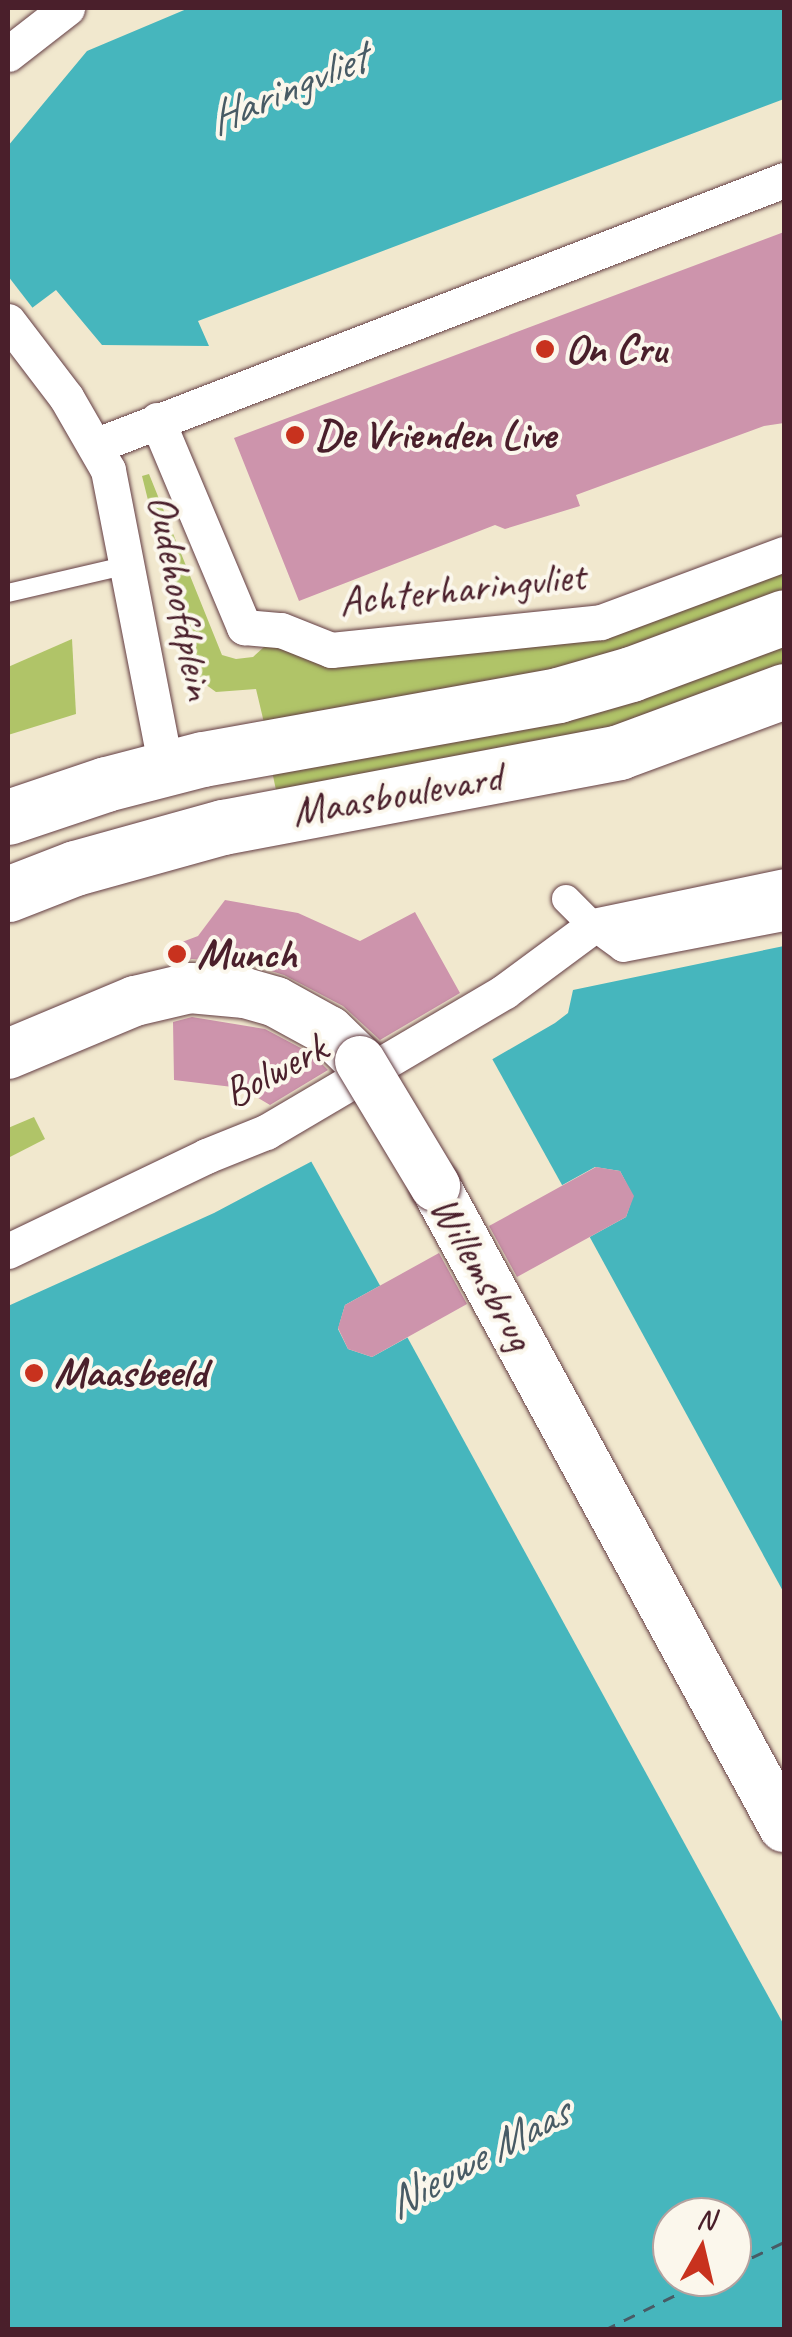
<!DOCTYPE html>
<html>
<head>
<meta charset="utf-8">
<style>
	body { margin:0 }
	#map { position:relative; width:792px; height:2337px; overflow:hidden; background:#f1e8ce; font-family:Caveat,sans-serif }
	div>[style] { position:absolute }
	[style*='--x'] { left:calc(var(--x)*1px); top:calc(var(--y)*1px); width:calc(var(--w)*1px); rotate:calc(var(--a)*1deg) }
	.green>* { inset:0; background:#b0c468 }
	.water>* { inset:0; background:#46b6bd }
	.pier>* { inset:0; background:#f1e8ce; transform-origin:0 0 }
	.ferry>* { height:2.5px; margin-top:-1.25px; transform-origin:0; background:repeating-linear-gradient(90deg,#485b65 0 12px,transparent 0 22px) }
	.building>* { inset:0; background:#cd94ac }
	.roads { filter:drop-shadow(0 0 2px #633d43) drop-shadow(0 0 2px #633d43) }
	.service>* { height:18px; margin:-9px; padding:0 9px; transform-origin:9px; border-radius:9px; background:#fff }
	.pedestrian>* { height:28px; margin:-14px; padding:0 14px; transform-origin:14px; border-radius:14px; background:#fff }
	.minor>* { height:35px; margin:-17.5px; padding:0 17.5px; transform-origin:17.5px; border-radius:17.5px; background:#fff }
	.secondary>* { height:50px; margin:-25px; padding:0 25px; transform-origin:25px; border-radius:25px; background:#fff }
	.primary>* { height:55px; margin:-27.5px; padding:0 27.5px; transform-origin:27.5px; border-radius:27.5px; background:#fff }
	.bridges { filter:drop-shadow(0 0 2px #633d43) drop-shadow(0 0 2px #633d43) }
	.secondary-bridge>* { height:50px; margin:-25px; padding:0 25px; transform-origin:25px; border-radius:25px; background:#fff }
	.dots>* { width:28px; height:28px; translate:-50% -50%; box-sizing:border-box; border:5px solid #fbf7ec; border-radius:50% }
	span { translate:-50% -50%; white-space:nowrap; text-align:center; line-height:1.15; -webkit-text-stroke:8px #fbf7ec; paint-order:stroke }
	.poi-label { font-size:42px; color:#4a1f2b; font-weight:700 }
	.left { translate:0 -50%; text-align:left }
	.street-label { font-size:42px; color:#4a1f2b }
	.water-label { font-size:45px; color:#485b65; font-style:italic }
	.frame { position:absolute; inset:0; border:10px solid #4a1f2b; pointer-events:none }
	.north { position:absolute; left:652px; top:2197px; width:100px; height:100px; box-sizing:border-box; background:#fbf7ec; border:2px solid #b4a19f; border-radius:50%; rotate:8deg; font-size:28px; font-weight:700; line-height:40px; text-align:center; color:#4a1f2b }
	.north::after { content:''; display:block; margin:auto; width:35px; height:45px; background:#c8321e; clip-path:polygon(50% 0,100% 100%,50% 72%,0 100%) }
</style>
</head>
<body>
<div id="map">
	<div class="green">
		<div style="clip-path:polygon(149px 474px,222px 655px,236px 659px,253px 657px,274px 638px,572px 637px,784px 563px,784px 595px,591px 665px,265px 727px,256px 689px,216px 692px,198px 679px,184px 645px,142px 476px)"></div>
		<div style="clip-path:polygon(784px 637px,784px 669px,620px 729px,277px 795px,271px 766px)"></div>
		<div style="clip-path:polygon(72px 639px,76px 714px,8px 735px,8px 667px)"></div>
		<div style="clip-path:polygon(34px 1117px,45px 1139px,8px 1158px,8px 1128px)"></div>
	</div>
	<div class="water">
		<div style="clip-path:polygon(189px 8px,784px 8px,784px 99px,198px 321px,209px 346px,102px 345px,56px 290px,8px 326px,8px 146px,87px 51px)"></div>
		<div style="clip-path:polygon(evenodd,784px 946px,784px 2329px,8px 2329px,8px 1306px,214px 1213px,356px 1138px,555px 1023px,568px 1013px,573px 990px,784px 946px,595px 1167px,620px 1171px,633px 1196px,626px 1217px,372px 1357px,348px 1349px,338px 1329px,345px 1305px,595px 1167px,784px 946px,672px 2217px,732px 2217px,732px 2277px,672px 2277px,672px 2217px)"></div>
	</div>
	<div class="pier">
		<div style="clip-path:polygon(8px 276px,35px 311px,8px 331px)"></div>
		<div style="left:490px;top:1055px;width:154px;height:208px;rotate:61deg"></div>
		<div style="clip-path:polygon(587px 1232px,784px 1593px,784px 2025px,405px 1333px)"></div>
	</div>
	<div class="ferry">
		<div style="--x:732;--y:2267;--w:58;--a:-25.7"></div>
		<div style="--x:604;--y:2330;--w:120;--a:-26.1"></div>
	</div>
	<div class="building">
		<div style="clip-path:polygon(784px 232px,784px 423px,764px 426px,576px 495px,580px 506px,505px 529px,495px 525px,299px 601px,234px 438px)"></div>
		<div style="clip-path:polygon(225px 900px,298px 913px,360px 941px,415px 912px,460px 993px,380px 1040px,343px 1006px,284px 975px,248px 964px,192px 959px,172px 963px,174px 945px,198px 936px)"></div>
		<div style="clip-path:polygon(192px 1017px,265px 1029px,312px 1054px,328px 1070px,270px 1105px,241px 1088px,174px 1080px,173px 1022px)"></div>
		<div style="clip-path:polygon(596px 1167px,620px 1171px,634px 1196px,626px 1217px,517px 1277px,489px 1226px)"></div>
		<div style="clip-path:polygon(439px 1253px,467px 1304px,372px 1357px,348px 1349px,338px 1328px,345px 1305px)"></div>
	</div>
	<div class="roads">
		<div class="service">
			<div style="--x:8;--y:593;--w:123;--a:-13.1"></div>
		</div>
		<div class="pedestrian">
			<div style="--x:566;--y:899;--w:38;--a:45"></div>
			<div style="--x:593;--y:926;--w:37;--a:36"></div>
			<div style="--x:623;--y:948;--w:164;--a:-10.9"></div>
		</div>
		<div class="minor">
			<div style="--x:8;--y:54;--w:75;--a:-37.9"></div>
			<div style="--x:8;--y:321;--w:96;--a:52.7"></div>
			<div style="--x:66;--y:397;--w:84;--a:60.1"></div>
			<div style="--x:108;--y:470;--w:304;--a:79"></div>
			<div style="--x:157;--y:420;--w:225;--a:67.2"></div>
			<div style="--x:244;--y:627;--w:37;--a:5"></div>
			<div style="--x:281;--y:630;--w:54;--a:21.8"></div>
			<div style="--x:331;--y:650;--w:271;--a:-5.9"></div>
			<div style="--x:601;--y:622;--w:195;--a:-20.4"></div>
			<div style="--x:97;--y:445;--w:736;--a:-21.09"></div>
			<div style="--x:8;--y:1251;--w:220;--a:-25.6"></div>
			<div style="--x:206;--y:1156;--w:65;--a:-21.8"></div>
			<div style="--x:266;--y:1132;--w:277;--a:-30.5"></div>
			<div style="--x:505;--y:991;--w:109;--a:-36.5"></div>
			<div style="--x:593;--y:926;--w:195;--a:-11.8"></div>
		</div>
		<div class="secondary">
			<div style="--x:8;--y:1054;--w:138;--a:-22.7"></div>
			<div style="--x:135;--y:1001;--w:57;--a:-13.3"></div>
			<div style="--x:190;--y:988;--w:55;--a:5.2"></div>
			<div style="--x:245;--y:993;--w:32;--a:16"></div>
			<div style="--x:276;--y:1002;--w:60;--a:28.7"></div>
			<div style="--x:329;--y:1031;--w:43;--a:44.1"></div>
			<div style="--x:435;--y:1186;--w:730;--a:61.43"></div>
		</div>
		<div class="primary">
			<div style="--x:8;--y:817;--w:103;--a:-18.6"></div>
			<div style="--x:106;--y:784;--w:100;--a:-14.5"></div>
			<div style="--x:203;--y:759;--w:361;--a:-10.2"></div>
			<div style="--x:558;--y:695;--w:76;--a:-16"></div>
			<div style="--x:631;--y:674;--w:163;--a:-20.4"></div>
			<div style="--x:8;--y:894;--w:72;--a:-21.2"></div>
			<div style="--x:75;--y:868;--w:154;--a:-15.5"></div>
			<div style="--x:223;--y:827;--w:403;--a:-10.7"></div>
			<div style="--x:619;--y:752;--w:176;--a:-20.3"></div>
		</div>
	</div>
	<div class="bridges">
		<div class="secondary-bridge">
			<div style="--x:360;--y:1061;--w:146;--a:59"></div>
		</div>
	</div>
	<div class="dots">
		<div style="left:545px;top:349px;background:#c8321e"></div>
		<div style="left:295px;top:435px;background:#c8321e"></div>
		<div style="left:177px;top:954px;background:#c8321e"></div>
		<div style="left:34px;top:1373px;background:#c8321e"></div>
	</div>
	<div class="poi-label">
		<span class="left" style="left:565px;top:349px">On Cru</span>
		<span class="left" style="left:315px;top:435px">De Vrienden Live</span>
		<span class="left" style="left:197px;top:954px">Munch</span>
		<span class="left" style="left:54px;top:1373px">Maasbeeld</span>
	</div>
	<div class="street-label">
		<span style="left:462px;top:589px;rotate:-6deg">Achterharingvliet</span>
		<span style="left:180px;top:597px;rotate:79deg">Oudehoofdplein</span>
		<span style="left:397px;top:795px;rotate:-10deg">Maasboulevard</span>
		<span style="left:275px;top:1071px;rotate:-28deg">Bolwerk</span>
		<span style="left:482px;top:1273px;rotate:61deg">Willemsbrug</span>
	</div>
	<div class="water-label">
		<span style="left:287px;top:89px;rotate:-23deg">Haringvliet</span>
		<span style="left:477px;top:2158px;rotate:-29deg">Nieuwe Maas</span>
	</div>
	<div class="frame"></div>
	<div class="north">N</div>
</div>
</body>
</html>
